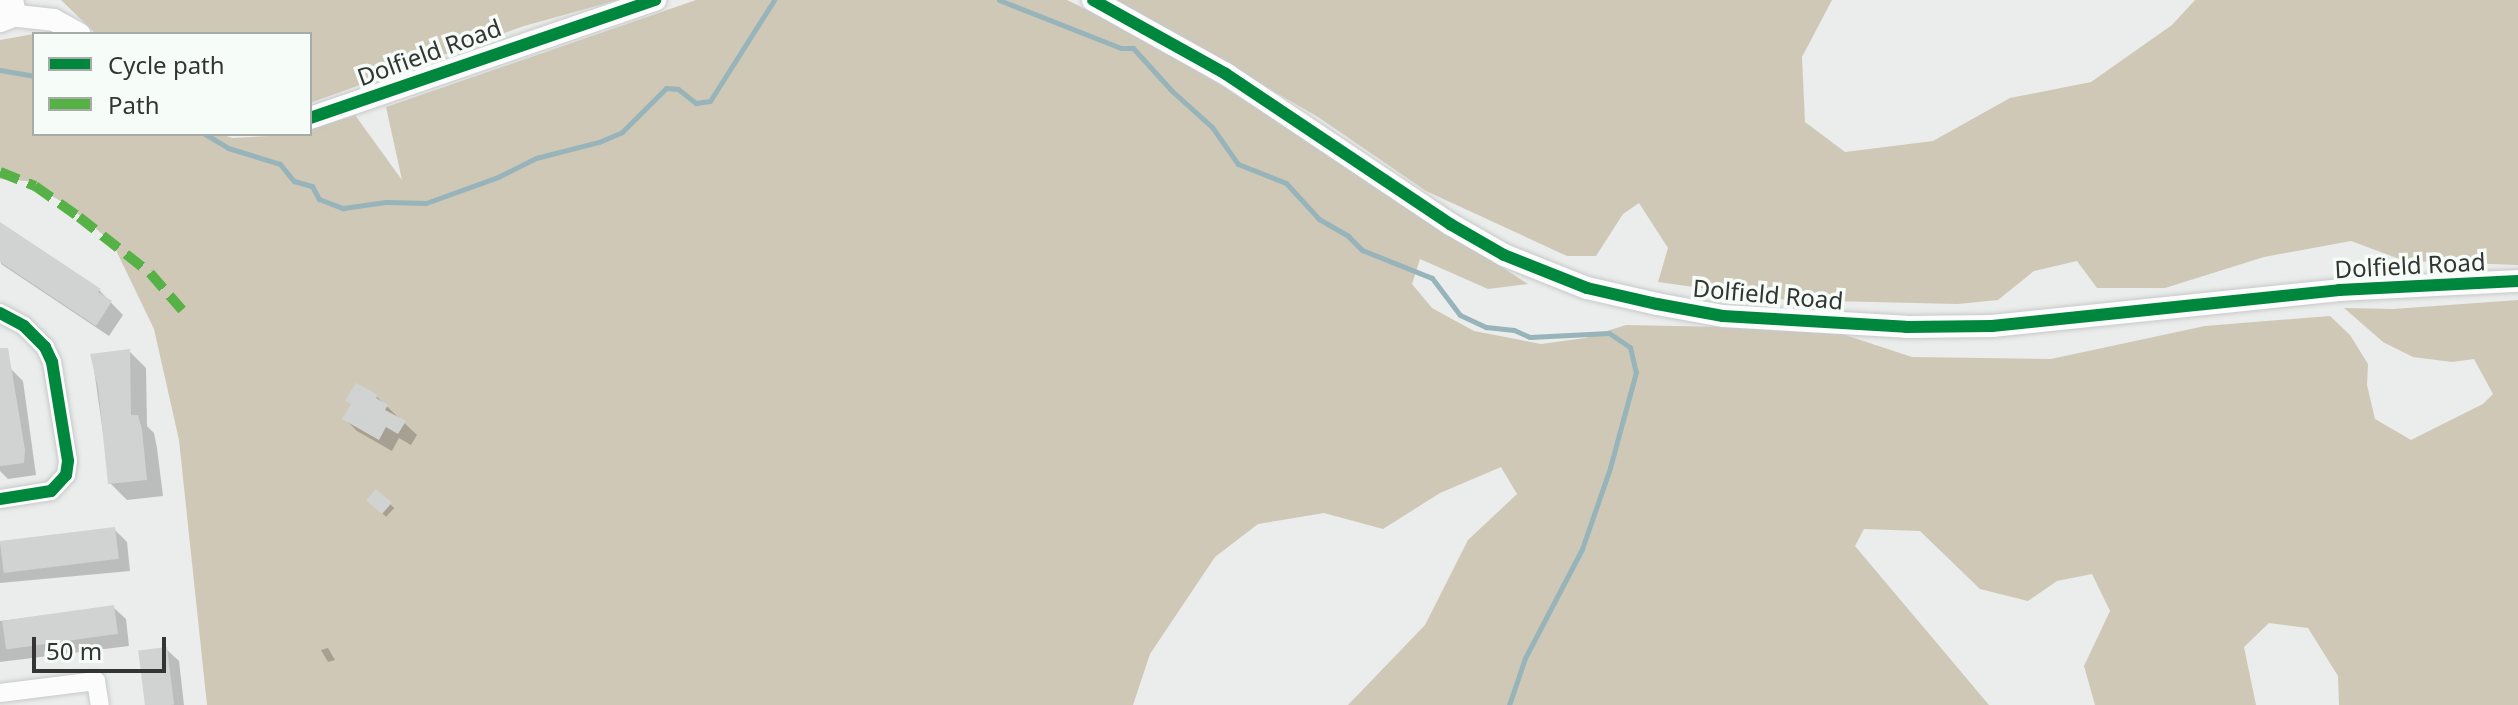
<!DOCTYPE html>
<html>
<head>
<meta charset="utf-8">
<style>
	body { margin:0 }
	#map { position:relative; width:2518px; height:705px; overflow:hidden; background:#eaedeb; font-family:"Noto Sans",sans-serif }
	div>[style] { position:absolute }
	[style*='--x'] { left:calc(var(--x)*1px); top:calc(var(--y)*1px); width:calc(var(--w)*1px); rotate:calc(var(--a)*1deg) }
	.forest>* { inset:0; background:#cfc8b6 }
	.shadow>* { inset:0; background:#0003; transform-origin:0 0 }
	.stream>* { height:5px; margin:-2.5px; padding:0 2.5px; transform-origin:2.5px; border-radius:2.5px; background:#97b4bb }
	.building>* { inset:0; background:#d0d3d2; transform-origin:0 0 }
	.roads { filter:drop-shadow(0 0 2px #c7c9c8) drop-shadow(0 0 2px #c7c9c8) }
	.minor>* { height:18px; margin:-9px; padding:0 9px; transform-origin:9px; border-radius:9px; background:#fcfcfc }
	.tertiary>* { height:22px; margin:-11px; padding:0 11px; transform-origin:11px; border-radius:11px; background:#fcfcfc }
	.secondary>* { height:26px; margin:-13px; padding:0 13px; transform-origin:13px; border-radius:13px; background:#fcfcfc }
	.quiet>* { height:10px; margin-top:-5px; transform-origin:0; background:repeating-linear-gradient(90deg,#56b246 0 20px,transparent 0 30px) }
	.cycleway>* { height:12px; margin:-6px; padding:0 6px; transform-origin:6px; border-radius:6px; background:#00873e }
	span { translate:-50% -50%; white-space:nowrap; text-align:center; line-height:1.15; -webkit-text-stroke:7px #f6fcf7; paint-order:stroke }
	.street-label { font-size:24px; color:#333534 }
	.legend { position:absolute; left:32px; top:32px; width:280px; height:104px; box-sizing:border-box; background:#f6fcf7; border:2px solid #a8aca9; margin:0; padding:10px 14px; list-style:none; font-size:24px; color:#333534 }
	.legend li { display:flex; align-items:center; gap:16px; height:40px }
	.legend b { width:40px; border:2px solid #a8aca9 }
	.scale { position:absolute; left:32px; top:637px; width:134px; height:36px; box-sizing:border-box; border:4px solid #333534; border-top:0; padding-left:10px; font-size:24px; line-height:28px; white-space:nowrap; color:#333534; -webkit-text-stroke:6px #f6fcf7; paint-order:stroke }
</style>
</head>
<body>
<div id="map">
	<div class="forest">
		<div style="clip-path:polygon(61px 0,618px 0,524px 26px,310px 103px,310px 34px,96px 34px)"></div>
		<div style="clip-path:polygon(696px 0,1067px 0,1130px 31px,1221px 85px,1528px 284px,1488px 289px,1420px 259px,1412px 284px,1432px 308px,1474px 331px,1541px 344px,1585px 338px,1626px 325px,1726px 327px,1842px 334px,1912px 357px,2051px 359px,2205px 326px,2330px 316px,2350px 335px,2368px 364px,2367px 385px,2375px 419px,2411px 440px,2483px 404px,2493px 394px,2474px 359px,2452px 362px,2413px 357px,2383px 342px,2344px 308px,2393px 309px,2518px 300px,2518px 705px,2339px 705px,2338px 676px,2308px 628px,2269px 623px,2244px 647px,2256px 705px,2095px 705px,2084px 666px,2110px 611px,2092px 574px,2057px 581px,2028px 601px,1980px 589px,1920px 531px,1864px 529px,1855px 546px,1989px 705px,1348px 705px,1425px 625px,1468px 540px,1517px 494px,1501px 467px,1440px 493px,1383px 529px,1324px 513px,1258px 524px,1215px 557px,1150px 654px,1133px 705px,207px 705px,179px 440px,154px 329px,112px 242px,67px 205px,27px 181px,0 179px,0 40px,45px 32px,34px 34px,34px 134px,221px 134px,232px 138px,310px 134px,310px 129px,355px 115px,402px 180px,386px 107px)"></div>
		<div style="clip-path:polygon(1116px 0,1832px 0,1802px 57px,1805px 122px,1845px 152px,1933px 141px,2010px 98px,2091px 82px,2172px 25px,2195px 0,2518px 0,2518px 265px,2405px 261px,2351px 241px,2264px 257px,2165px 288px,2097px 288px,2077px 261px,2034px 271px,1998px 300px,1958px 304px,1787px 300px,1658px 282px,1668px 248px,1639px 203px,1623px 214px,1596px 256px,1567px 256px,1426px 191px,1318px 117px)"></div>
	</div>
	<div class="shadow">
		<div style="clip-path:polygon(0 235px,99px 290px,123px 315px,109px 336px,1px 264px)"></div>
		<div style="clip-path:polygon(129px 351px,146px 368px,147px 426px,154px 433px,157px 448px,163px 496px,127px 500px,110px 483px,92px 355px)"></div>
		<div style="clip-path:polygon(10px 368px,23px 381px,36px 475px,8px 479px,0 471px,0 370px)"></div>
		<div style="clip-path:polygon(377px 397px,417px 435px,411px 445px,399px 438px,392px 451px,357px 431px,345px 419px,352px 405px,348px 401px)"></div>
		<div style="left:376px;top:491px;width:25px;height:12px;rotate:43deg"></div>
		<div style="clip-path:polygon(114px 529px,127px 542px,130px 571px,0 583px,0 542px)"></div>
		<div style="clip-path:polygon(113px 607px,126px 619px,129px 646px,0 662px,0 621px)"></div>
		<div style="clip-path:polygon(328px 648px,335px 660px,328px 662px,321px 650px)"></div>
		<div style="clip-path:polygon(166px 649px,179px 661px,184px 705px,146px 705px)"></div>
	</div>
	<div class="stream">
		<div style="--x:999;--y:0;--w:131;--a:21.5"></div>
		<div style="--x:1121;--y:48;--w:12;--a:0"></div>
		<div style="--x:1133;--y:48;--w:58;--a:47.8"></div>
		<div style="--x:1172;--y:91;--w:54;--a:42"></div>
		<div style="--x:1212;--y:127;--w:45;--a:54.9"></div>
		<div style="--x:1238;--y:164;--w:52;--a:21.6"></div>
		<div style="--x:1286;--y:183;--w:49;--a:47.5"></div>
		<div style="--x:1319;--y:219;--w:34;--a:30"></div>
		<div style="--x:1348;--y:236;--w:20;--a:45"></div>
		<div style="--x:1362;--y:250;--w:75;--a:21.8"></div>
		<div style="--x:1432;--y:278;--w:46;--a:52.9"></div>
		<div style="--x:1460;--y:315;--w:29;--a:25"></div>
		<div style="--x:1486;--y:327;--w:28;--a:6"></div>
		<div style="--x:1514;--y:330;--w:17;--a:24"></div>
		<div style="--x:1530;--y:337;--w:79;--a:-2.9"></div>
		<div style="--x:1609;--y:333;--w:25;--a:34"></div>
		<div style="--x:1630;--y:347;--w:26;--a:77"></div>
		<div style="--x:1636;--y:372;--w:99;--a:105.2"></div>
		<div style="--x:1610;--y:468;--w:86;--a:109.1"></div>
		<div style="--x:1582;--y:549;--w:123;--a:117.6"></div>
		<div style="--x:1525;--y:658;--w:50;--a:108.8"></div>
		<div style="--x:0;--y:70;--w:35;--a:10"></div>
		<div style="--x:205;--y:134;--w:27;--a:31"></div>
		<div style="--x:228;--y:148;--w:54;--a:17.1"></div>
		<div style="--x:280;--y:164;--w:22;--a:51"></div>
		<div style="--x:294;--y:181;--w:19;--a:16"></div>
		<div style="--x:312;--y:186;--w:15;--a:62"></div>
		<div style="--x:319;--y:199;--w:26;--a:21"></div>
		<div style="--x:343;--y:208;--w:43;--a:-7.9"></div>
		<div style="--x:386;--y:202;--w:40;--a:1.4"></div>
		<div style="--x:426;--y:203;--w:77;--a:-19.9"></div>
		<div style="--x:498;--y:177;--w:42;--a:-26.6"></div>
		<div style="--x:536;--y:158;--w:65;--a:-14.3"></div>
		<div style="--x:599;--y:142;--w:25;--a:-23"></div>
		<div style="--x:622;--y:132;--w:62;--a:-45"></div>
		<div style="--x:666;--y:88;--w:12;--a:5"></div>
		<div style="--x:678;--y:89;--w:23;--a:38"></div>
		<div style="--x:696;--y:103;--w:14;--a:-8"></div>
		<div style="--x:710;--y:101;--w:120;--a:-57.6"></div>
	</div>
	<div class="building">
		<div style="clip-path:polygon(0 222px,101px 289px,98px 292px,112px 301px,96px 326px,0 262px)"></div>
		<div style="clip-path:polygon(0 348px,8px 348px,25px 450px,24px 463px,0 466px)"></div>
		<div style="clip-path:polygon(130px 349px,131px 415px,138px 415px,142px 430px,147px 480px,108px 484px,98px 387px,90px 354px)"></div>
		<div style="clip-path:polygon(356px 383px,378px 395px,376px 398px,388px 405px,385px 410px,406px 421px,398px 434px,386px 427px,379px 440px,342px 419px,351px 404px,345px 401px)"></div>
		<div style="left:376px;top:489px;width:21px;height:15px;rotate:41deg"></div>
		<div style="left:115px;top:527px;width:32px;height:116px;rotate:83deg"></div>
		<div style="left:114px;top:605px;width:29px;height:113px;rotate:82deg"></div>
		<div style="left:167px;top:647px;width:58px;height:29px;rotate:83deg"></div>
	</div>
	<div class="roads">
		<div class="minor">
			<div style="--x:0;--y:313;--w:27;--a:28"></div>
			<div style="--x:24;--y:326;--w:30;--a:45"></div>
			<div style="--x:45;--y:347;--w:17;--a:65"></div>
			<div style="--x:52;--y:362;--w:100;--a:80.8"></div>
			<div style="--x:68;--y:461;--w:14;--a:98"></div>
			<div style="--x:66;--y:475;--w:22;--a:133"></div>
			<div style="--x:51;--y:491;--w:52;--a:171.1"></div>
			<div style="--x:0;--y:693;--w:97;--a:-7.1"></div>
			<div style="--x:96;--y:681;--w:24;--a:81"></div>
		</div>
		<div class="tertiary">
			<div style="--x:1093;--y:0;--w:152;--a:29.1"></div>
			<div style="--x:1226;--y:74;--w:270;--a:33.8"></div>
			<div style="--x:1450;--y:224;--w:62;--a:29.9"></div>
			<div style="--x:1504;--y:255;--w:89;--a:21.7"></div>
			<div style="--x:1587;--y:288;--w:72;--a:12.9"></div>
			<div style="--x:1657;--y:304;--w:67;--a:10.3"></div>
			<div style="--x:1723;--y:316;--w:183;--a:3.4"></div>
			<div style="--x:1906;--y:327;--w:86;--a:-0.7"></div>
			<div style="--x:1992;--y:326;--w:349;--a:-5.9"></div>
			<div style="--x:2339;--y:290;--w:179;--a:-2.9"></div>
			<div style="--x:0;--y:14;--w:54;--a:6.3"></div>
			<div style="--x:54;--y:20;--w:29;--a:29"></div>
			<div style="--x:310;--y:118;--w:365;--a:-18.9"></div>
		</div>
		<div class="secondary">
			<div style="--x:0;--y:19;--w:14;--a:-21"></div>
			<div style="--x:13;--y:14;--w:14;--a:-102"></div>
		</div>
	</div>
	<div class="quiet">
		<div style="--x:0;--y:172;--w:38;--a:22"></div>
		<div style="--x:35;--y:186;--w:54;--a:35.2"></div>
		<div style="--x:79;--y:217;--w:90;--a:38.3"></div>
		<div style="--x:150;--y:273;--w:49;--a:49.1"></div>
	</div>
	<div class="cycleway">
		<div style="--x:1093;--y:0;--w:152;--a:29.1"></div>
		<div style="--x:1226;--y:74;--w:270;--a:33.8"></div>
		<div style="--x:1450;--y:224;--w:62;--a:29.9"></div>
		<div style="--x:1504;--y:255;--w:89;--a:21.7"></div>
		<div style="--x:1587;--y:288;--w:72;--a:12.9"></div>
		<div style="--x:1657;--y:304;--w:67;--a:10.3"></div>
		<div style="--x:1723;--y:316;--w:183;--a:3.4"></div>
		<div style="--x:1906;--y:327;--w:86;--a:-0.7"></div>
		<div style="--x:1992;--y:326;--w:349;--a:-5.9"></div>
		<div style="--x:2339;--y:290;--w:179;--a:-2.9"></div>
		<div style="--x:310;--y:118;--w:365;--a:-18.9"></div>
		<div style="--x:0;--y:313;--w:27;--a:28"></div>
		<div style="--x:24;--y:326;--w:30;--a:45"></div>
		<div style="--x:45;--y:347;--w:17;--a:65"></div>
		<div style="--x:52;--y:362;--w:100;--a:80.8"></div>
		<div style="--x:68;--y:461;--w:14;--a:98"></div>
		<div style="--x:66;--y:475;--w:22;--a:133"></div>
		<div style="--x:51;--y:491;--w:52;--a:171.1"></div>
	</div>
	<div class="street-label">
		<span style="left:429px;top:52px;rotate:-20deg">Dolfield Road</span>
		<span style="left:2410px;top:265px;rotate:-3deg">Dolfield Road</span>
		<span style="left:1768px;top:294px;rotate:5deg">Dolfield Road</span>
	</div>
	<ul class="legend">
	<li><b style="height:10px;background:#00873e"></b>Cycle path</li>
	<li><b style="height:10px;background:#56b246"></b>Path</li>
	</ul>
	<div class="scale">50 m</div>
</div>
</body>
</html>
